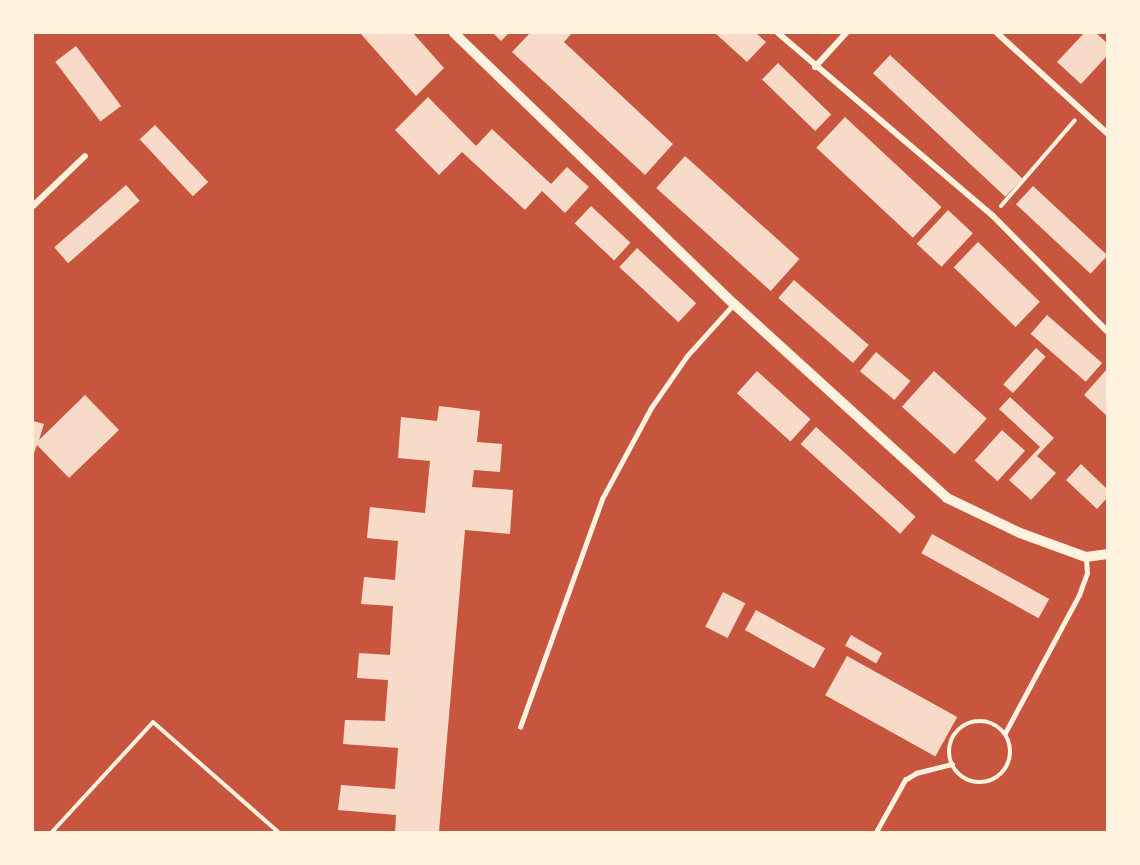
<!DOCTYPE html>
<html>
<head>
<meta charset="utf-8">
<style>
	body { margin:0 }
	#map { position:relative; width:1140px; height:865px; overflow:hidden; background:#c8553d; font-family:"Fira Sans Condensed",sans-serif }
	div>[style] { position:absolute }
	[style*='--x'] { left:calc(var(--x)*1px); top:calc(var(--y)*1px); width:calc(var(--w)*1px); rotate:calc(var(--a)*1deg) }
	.building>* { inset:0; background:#f7dbc8; transform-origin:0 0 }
	.path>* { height:4px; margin:-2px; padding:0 2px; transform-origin:2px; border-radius:2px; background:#fff3e0 }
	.service>* { height:4.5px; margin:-2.25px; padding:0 2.25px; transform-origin:2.25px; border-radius:2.25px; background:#fff3e0 }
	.service>.ring { margin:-2.25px; padding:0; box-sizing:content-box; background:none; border:4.5px solid #fff3e0; border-radius:50% }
	.minor>* { height:6px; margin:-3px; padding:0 3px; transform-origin:3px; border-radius:3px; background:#fff3e0 }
	.tertiary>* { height:10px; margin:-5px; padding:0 5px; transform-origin:5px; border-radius:5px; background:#fff3e0 }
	span { translate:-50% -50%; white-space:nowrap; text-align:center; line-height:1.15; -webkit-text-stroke:6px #fff3e0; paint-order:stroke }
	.frame { position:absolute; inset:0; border:34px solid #fff3e0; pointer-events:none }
</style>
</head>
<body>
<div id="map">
	<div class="building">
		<div style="clip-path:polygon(360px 33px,413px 33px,444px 68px,416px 96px)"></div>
		<div style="clip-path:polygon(493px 33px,509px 33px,501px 41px)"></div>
		<div style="clip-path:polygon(530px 33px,572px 33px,564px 42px,673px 144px,645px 175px,512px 52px)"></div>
		<div style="clip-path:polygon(715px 33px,756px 33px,766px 42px,747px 62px)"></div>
		<div style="clip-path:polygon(1084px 33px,1096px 33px,1107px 43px,1107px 56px,1081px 84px,1057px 62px)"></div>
		<div style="left:76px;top:46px;width:75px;height:26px;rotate:53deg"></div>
		<div style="left:890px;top:55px;width:181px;height:25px;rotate:43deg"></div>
		<div style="left:778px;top:63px;width:74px;height:23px;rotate:44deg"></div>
		<div style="clip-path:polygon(428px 97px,476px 146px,492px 129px,551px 184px,567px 167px,589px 187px,565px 213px,542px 191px,525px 210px,462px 152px,439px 175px,395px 130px)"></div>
		<div style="left:845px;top:117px;width:132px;height:42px;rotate:43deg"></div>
		<div style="left:155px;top:125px;width:78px;height:21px;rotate:47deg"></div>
		<div style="left:685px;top:156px;width:154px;height:43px;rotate:42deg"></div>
		<div style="left:126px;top:185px;width:21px;height:95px;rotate:49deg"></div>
		<div style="left:1033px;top:186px;width:102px;height:25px;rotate:43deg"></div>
		<div style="left:591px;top:206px;width:54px;height:24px;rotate:43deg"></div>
		<div style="left:948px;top:210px;width:34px;height:46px;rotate:43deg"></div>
		<div style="left:978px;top:242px;width:86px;height:35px;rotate:44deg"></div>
		<div style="left:637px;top:248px;width:81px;height:26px;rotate:43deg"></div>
		<div style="left:794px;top:280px;width:99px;height:24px;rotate:41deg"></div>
		<div style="left:1047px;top:315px;width:73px;height:25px;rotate:41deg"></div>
		<div style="left:1036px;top:348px;width:13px;height:49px;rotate:42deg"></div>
		<div style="left:876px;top:352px;width:45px;height:25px;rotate:40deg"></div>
		<div style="clip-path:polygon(1107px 369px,1107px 416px,1084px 395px)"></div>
		<div style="left:757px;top:371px;width:72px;height:30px;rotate:42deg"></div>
		<div style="left:934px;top:371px;width:71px;height:48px;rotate:42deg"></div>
		<div style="clip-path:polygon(85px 395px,119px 430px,69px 478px,37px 445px,33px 456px,33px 421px,44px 424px,39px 440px)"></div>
		<div style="clip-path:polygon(1010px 397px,1054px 438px,1037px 456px,1056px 473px,1031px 500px,1009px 480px,1040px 447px,999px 409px)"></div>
		<div style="clip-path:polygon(439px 406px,480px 411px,477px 442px,502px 444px,500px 472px,474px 470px,472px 487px,513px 490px,510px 534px,465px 530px,439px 832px,395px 832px,396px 815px,338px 810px,341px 785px,395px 789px,398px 748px,343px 744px,345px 720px,385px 721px,388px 680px,357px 678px,359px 653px,390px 655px,393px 606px,361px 604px,364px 577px,395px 580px,398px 541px,367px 538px,370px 507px,425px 513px,430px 461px,398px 458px,401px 417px,437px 421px)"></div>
		<div style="left:816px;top:427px;width:134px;height:23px;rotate:42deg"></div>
		<div style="left:1002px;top:430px;width:31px;height:41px;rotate:42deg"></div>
		<div style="clip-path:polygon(1081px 464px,1107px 489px,1107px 498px,1097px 509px,1066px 480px)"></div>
		<div style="left:932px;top:534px;width:134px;height:22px;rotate:29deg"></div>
		<div style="left:723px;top:592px;width:25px;height:39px;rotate:27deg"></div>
		<div style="left:756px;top:610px;width:79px;height:23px;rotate:29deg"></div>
		<div style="left:851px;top:635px;width:36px;height:12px;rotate:30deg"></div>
		<div style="left:847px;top:656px;width:126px;height:45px;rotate:29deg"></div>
	</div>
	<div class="path">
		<div style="--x:1001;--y:206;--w:113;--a:-49.3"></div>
		<div style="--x:52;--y:832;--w:149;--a:-47.4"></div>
		<div style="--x:153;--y:722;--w:167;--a:41.3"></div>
	</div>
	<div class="service">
		<div class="ring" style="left:949px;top:721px;width:57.5px;height:57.5px"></div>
		<div style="--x:520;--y:727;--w:242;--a:-70.2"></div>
		<div style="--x:602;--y:499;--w:103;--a:-61.7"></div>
		<div style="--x:651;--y:408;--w:63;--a:-55.3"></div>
		<div style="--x:687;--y:356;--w:69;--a:-48"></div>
		<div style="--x:1005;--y:733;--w:157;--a:-61.8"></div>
		<div style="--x:1079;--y:595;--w:23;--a:-70"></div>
		<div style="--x:1087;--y:573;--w:15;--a:-94"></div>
		<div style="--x:876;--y:832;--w:60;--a:-60.9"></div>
		<div style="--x:905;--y:780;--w:13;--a:-32"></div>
		<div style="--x:916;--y:773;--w:37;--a:-14"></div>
	</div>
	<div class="minor">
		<div style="--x:778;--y:33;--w:282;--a:40.4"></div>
		<div style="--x:993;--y:216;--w:162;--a:45.3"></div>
		<div style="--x:997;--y:33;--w:149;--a:42.3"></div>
		<div style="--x:815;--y:67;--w:46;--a:-47.6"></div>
		<div style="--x:33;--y:206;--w:72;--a:-43.9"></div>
	</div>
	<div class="tertiary">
		<div style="--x:454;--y:33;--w:390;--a:44.1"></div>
		<div style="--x:734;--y:304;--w:288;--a:42.3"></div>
		<div style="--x:947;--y:498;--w:81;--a:25.6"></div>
		<div style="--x:1020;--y:533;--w:70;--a:20"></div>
		<div style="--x:1086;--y:557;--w:21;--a:-8"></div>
	</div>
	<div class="frame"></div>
</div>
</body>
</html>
